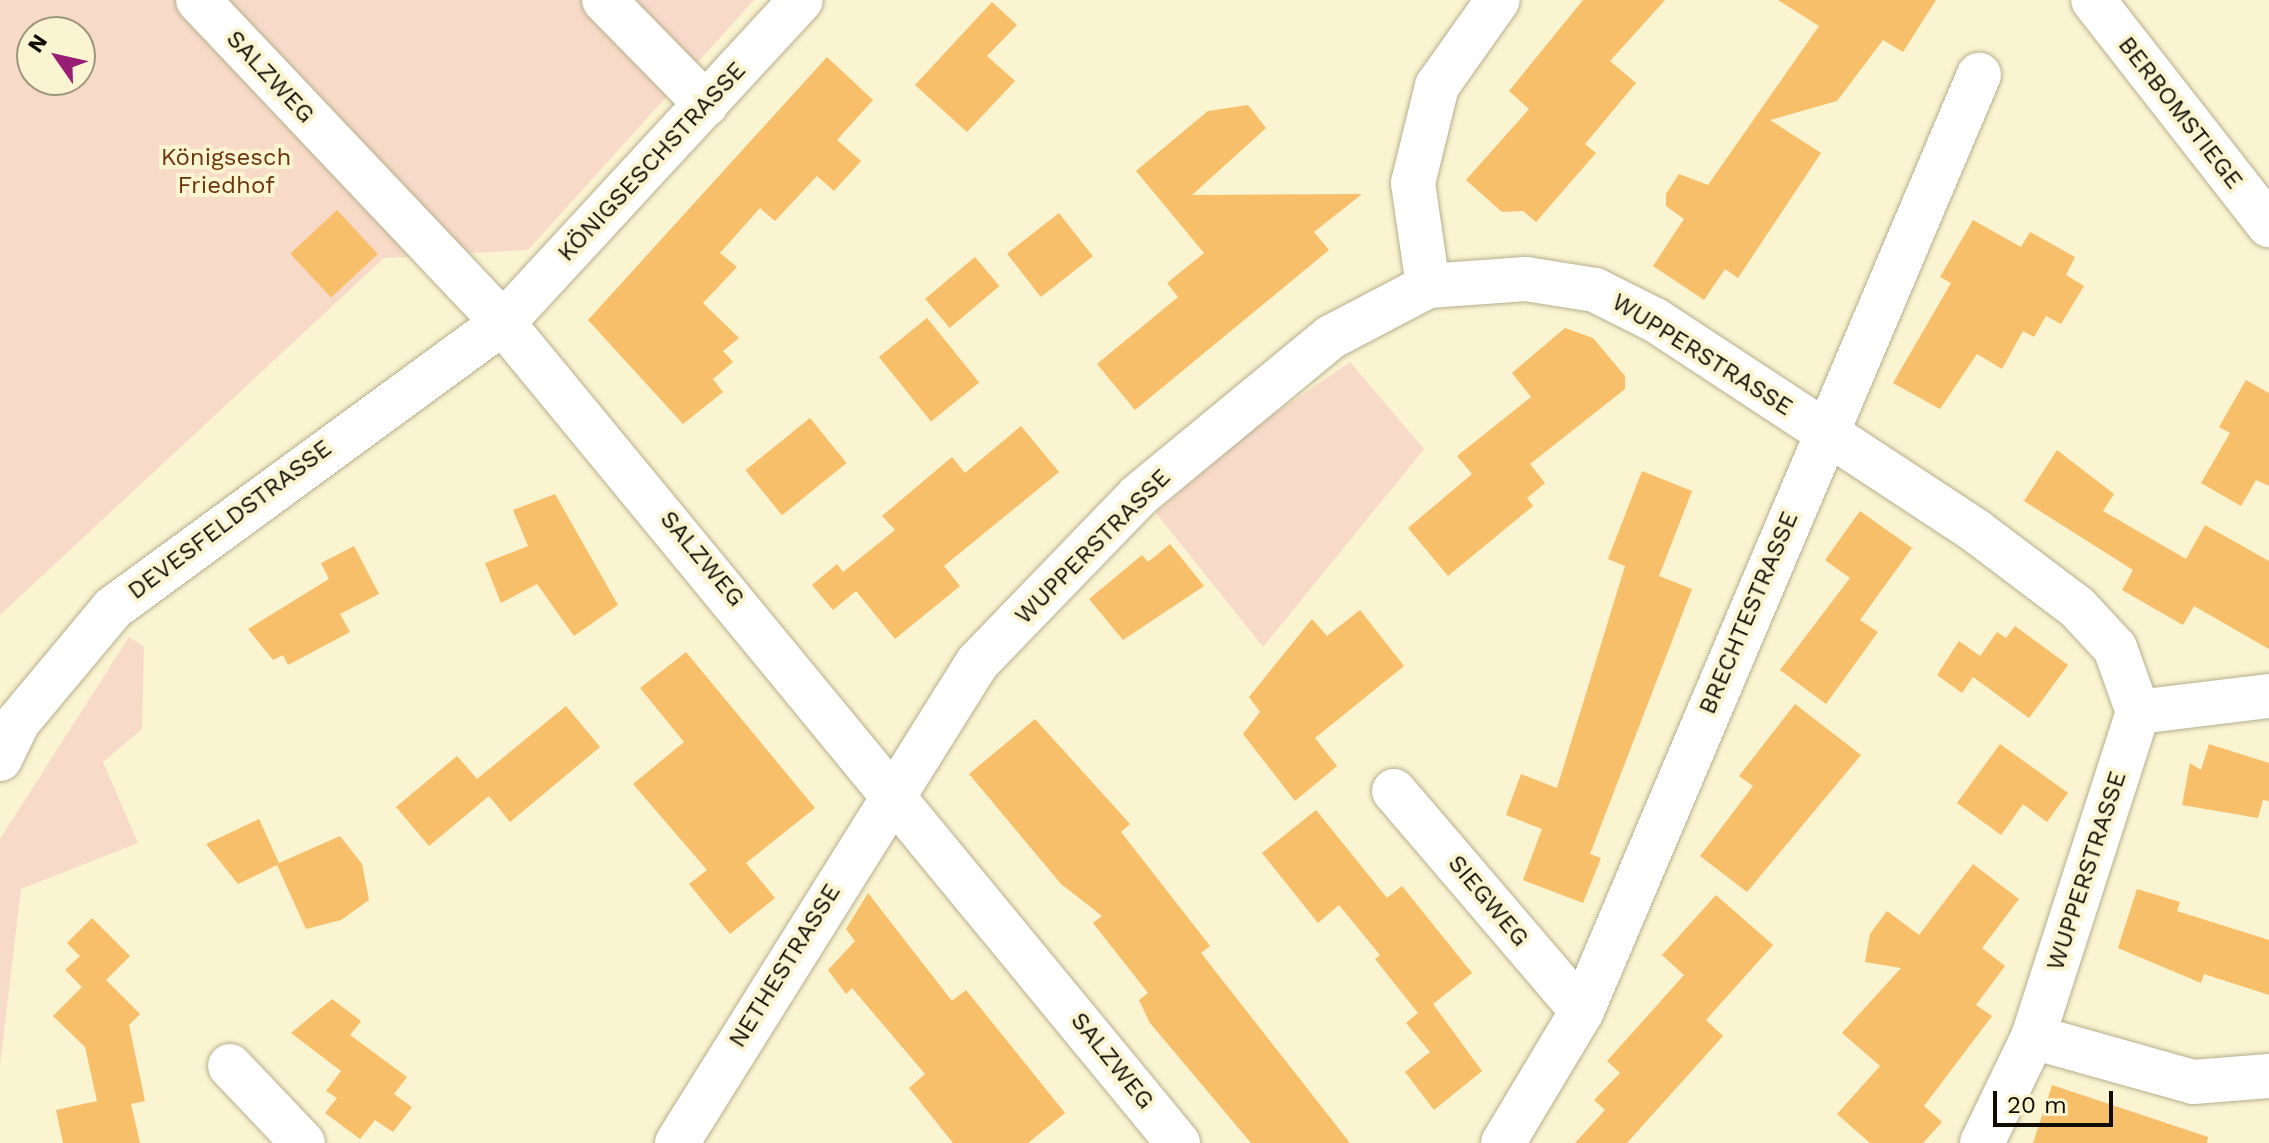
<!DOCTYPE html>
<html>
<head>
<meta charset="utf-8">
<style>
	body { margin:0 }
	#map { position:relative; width:2269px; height:1143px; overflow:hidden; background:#fbf4d1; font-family:"Work Sans",sans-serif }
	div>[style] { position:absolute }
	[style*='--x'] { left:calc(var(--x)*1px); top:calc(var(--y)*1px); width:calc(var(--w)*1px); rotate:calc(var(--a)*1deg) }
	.green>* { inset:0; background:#f8dac8 }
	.building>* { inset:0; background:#f8bf6b; transform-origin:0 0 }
	.roads { filter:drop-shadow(0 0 2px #b6af8e) drop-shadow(0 0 2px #b6af8e) }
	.minor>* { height:44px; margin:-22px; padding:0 22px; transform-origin:22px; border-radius:22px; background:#fff }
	span { translate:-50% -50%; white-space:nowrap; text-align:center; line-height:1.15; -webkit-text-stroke:8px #fbf4d1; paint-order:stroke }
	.street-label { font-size:24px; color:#0f0c03 }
	.park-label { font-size:24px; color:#6a350c }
	.north { position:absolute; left:16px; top:16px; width:80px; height:80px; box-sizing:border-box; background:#fbf4d1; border:2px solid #9d977f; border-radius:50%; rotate:304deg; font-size:22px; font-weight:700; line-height:32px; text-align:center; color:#0f0c03 }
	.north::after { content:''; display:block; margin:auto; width:28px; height:36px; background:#9a1d75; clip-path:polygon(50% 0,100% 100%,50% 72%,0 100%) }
	.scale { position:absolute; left:1993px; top:1091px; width:120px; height:36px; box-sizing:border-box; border:4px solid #0f0c03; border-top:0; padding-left:10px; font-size:24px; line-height:28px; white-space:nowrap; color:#0f0c03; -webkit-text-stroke:6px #fbf4d1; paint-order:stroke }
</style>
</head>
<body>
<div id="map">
	<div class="green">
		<div style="clip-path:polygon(evenodd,0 0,754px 0,528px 250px,384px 258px,0 615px,0 0,32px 32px,80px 32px,80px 80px,32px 80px,32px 32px)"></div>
		<div style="clip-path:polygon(1350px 362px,1424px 449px,1263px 647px,1156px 513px,1245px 434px)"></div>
		<div style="clip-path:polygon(129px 637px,144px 647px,142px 729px,103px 762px,138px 843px,21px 889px,0 1065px,0 839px)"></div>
	</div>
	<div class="building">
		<div style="clip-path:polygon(1583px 0,1665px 0,1610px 61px,1636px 83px,1585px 144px,1596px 153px,1536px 222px,1523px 211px,1502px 212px,1466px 180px,1529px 109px,1509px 91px)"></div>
		<div style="clip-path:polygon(1778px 0,1936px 0,1903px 52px,1883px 40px,1837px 101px,1770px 120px,1821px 153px,1738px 278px,1725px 269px,1704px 300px,1653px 266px,1684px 219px,1666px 206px,1666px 194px,1679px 174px,1708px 185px,1819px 26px)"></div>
		<div style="clip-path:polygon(992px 2px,1017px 25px,987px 56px,1015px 81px,967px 132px,915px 85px)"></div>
		<div style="clip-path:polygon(827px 57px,873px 100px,837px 140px,861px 161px,834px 191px,817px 176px,775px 221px,760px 208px,720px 253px,737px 267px,703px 303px,739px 338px,723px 351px,733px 362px,713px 379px,723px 392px,683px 424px,588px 320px)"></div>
		<div style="clip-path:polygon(1248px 105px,1266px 128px,1192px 195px,1362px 194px,1314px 232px,1329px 250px,1135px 410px,1097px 364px,1178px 297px,1167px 283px,1204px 253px,1136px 171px,1208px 111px)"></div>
		<div style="left:337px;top:210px;width:60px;height:64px;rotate:47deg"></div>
		<div style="left:1059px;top:213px;width:55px;height:66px;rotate:52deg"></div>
		<div style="clip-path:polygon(1973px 220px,2021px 247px,2030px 232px,2075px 257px,2066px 275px,2084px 286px,2061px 324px,2046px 316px,2034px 337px,2023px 331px,2002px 369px,1977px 354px,1940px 409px,1893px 383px,1951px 283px,1940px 277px)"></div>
		<div style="left:975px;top:257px;width:38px;height:65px;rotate:50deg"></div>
		<div style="left:927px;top:318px;width:83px;height:62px;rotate:51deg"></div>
		<div style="clip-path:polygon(1565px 328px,1593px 338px,1625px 376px,1625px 389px,1530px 464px,1545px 483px,1527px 498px,1533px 506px,1448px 576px,1408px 528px,1472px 474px,1457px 456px,1531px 397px,1512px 373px)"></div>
		<div style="clip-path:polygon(2246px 380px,2269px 393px,2269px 486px,2256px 480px,2241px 506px,2201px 483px,2230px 433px,2219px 427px)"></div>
		<div style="left:810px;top:418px;width:58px;height:83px;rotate:51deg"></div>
		<div style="clip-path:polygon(1021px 426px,1059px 472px,944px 566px,960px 586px,895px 639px,856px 591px,833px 610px,812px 585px,837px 564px,843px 572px,895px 530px,882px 516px,952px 457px,965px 473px)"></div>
		<div style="clip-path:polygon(2057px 450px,2114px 494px,2103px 511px,2186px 559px,2205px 525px,2269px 561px,2269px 649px,2194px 606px,2183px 625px,2122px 590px,2133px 570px,2024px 501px)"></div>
		<div style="clip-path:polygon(1642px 471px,1692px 491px,1659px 576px,1692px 589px,1590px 854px,1601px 858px,1583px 903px,1523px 880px,1542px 829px,1506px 815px,1521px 774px,1557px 788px,1625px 566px,1608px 559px)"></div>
		<div style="clip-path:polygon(555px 494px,618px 605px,574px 636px,537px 584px,501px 603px,485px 563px,528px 546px,513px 510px)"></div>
		<div style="clip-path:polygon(1860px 511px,1912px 548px,1860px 620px,1878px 632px,1826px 704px,1780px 670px,1850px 578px,1825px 560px)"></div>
		<div style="clip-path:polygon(1170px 544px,1204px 586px,1123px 640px,1089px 599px,1142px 555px,1148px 562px)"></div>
		<div style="clip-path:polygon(354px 546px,379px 594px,340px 614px,350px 632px,288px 665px,283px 655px,273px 660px,248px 629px,329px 579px,321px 563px)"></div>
		<div style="clip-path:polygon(1360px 610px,1404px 666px,1315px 738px,1337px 766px,1295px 801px,1243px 734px,1260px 712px,1249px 697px,1312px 619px,1327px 636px)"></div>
		<div style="clip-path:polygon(2015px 626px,2068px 665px,2029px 718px,1973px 677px,1962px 693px,1937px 675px,1959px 641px,1980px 656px,1997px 632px,2006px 638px)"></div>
		<div style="clip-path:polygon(686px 652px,815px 808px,746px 863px,775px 898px,730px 934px,689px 884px,707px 870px,633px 784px,684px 742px,640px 688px)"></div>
		<div style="clip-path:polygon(1795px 704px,1861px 755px,1747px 892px,1700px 856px,1753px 786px,1739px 776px)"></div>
		<div style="clip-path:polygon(566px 706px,600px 747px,510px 822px,489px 796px,429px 846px,396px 807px,457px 756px,477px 779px)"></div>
		<div style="clip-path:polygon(1035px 719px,1130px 824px,1121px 832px,1210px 946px,1201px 953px,1350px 1143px,1251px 1143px,1150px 1023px,1139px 1000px,1148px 993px,1093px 923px,1102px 916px,1061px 884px,969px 774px)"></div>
		<div style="clip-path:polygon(2000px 744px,2068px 793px,2047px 822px,2023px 804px,2001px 835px,1957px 803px)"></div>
		<div style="clip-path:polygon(2209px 744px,2269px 763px,2269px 801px,2263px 800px,2258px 818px,2182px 805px,2190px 763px,2201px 770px)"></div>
		<div style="clip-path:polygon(1316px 810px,1387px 898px,1402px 886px,1472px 973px,1433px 1004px,1482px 1071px,1434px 1110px,1405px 1072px,1430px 1052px,1406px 1023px,1418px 1013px,1375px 959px,1380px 955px,1339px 905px,1318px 923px,1262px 853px)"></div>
		<div style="clip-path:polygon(259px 819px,279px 863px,340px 836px,362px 864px,369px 900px,341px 920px,306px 929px,277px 865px,238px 884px,206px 844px)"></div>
		<div style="clip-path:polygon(1973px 864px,2019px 899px,1982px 948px,2005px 966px,1976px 1005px,1992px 1016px,1924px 1106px,1942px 1122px,1923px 1143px,1870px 1143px,1837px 1114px,1880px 1066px,1842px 1033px,1901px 968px,1865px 962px,1870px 934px,1887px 911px,1919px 935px)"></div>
		<div style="clip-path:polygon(2137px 889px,2180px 902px,2177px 911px,2269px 940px,2269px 995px,2204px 974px,2201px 983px,2118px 948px)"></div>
		<div style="clip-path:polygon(868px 893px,952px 1001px,966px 990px,1065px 1113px,1028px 1143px,953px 1143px,909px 1088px,925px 1074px,852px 988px,846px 994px,828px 970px,855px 941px,846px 929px)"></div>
		<div style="clip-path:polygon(1716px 895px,1773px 945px,1706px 1020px,1723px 1036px,1627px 1143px,1575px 1143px,1605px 1110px,1594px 1100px,1620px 1073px,1607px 1061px,1684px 975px,1662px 955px)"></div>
		<div style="clip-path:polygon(92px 918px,130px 956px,106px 980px,140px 1014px,129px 1025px,145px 1101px,131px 1104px,140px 1143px,63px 1143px,56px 1110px,97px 1101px,85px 1047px,53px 1016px,82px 987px,65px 970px,80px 956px,67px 943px)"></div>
		<div style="clip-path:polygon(332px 999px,361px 1021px,350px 1035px,407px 1077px,394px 1094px,412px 1107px,393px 1132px,375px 1120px,360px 1139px,325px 1113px,337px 1098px,326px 1091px,341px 1071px,291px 1033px)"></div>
		<div style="clip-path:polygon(2052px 1085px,2208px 1137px,2207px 1143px,2033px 1143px)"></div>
	</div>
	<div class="roads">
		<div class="minor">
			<div style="--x:198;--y:0;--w:444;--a:46.6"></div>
			<div style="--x:503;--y:323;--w:1062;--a:50.54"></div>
			<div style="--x:604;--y:0;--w:146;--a:45.6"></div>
			<div style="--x:2093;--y:0;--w:286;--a:52"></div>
			<div style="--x:1428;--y:286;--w:104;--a:-98.3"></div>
			<div style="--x:1413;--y:183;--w:100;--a:-76.1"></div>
			<div style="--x:1437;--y:86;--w:105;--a:-54.7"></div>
			<div style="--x:2138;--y:712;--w:132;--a:-7"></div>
			<div style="--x:0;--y:759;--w:41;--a:-64.1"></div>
			<div style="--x:18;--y:722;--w:148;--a:-50.2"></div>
			<div style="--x:113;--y:608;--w:483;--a:-36.2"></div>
			<div style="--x:503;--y:323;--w:439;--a:-47.3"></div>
			<div style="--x:1394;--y:791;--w:289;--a:49.5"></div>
			<div style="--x:2033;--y:1037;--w:166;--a:15.7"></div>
			<div style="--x:2193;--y:1082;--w:76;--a:-4.5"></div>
			<div style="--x:230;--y:1066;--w:106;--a:46.5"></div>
			<div style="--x:677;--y:1143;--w:566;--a:-57.99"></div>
			<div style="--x:977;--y:663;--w:232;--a:-46"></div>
			<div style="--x:1138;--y:496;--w:250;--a:-39.5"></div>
			<div style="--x:1331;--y:337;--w:110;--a:-27.7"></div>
			<div style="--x:1428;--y:286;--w:98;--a:-4.1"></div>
			<div style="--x:1526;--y:279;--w:70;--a:9.1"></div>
			<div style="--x:1595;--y:290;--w:67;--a:26.6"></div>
			<div style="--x:1655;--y:320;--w:384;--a:33.3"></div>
			<div style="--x:1976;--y:531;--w:126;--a:37"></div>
			<div style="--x:2077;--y:607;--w:56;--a:47.2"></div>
			<div style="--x:2115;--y:648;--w:68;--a:70.2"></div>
			<div style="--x:2138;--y:712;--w:342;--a:107.9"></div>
			<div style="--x:2033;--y:1037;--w:118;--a:115.7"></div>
			<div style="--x:1503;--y:1143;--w:154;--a:-59.1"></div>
			<div style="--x:1582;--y:1011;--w:1017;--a:-67.02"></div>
		</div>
	</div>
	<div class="street-label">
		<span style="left:270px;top:77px;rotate:47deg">SALZWEG</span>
		<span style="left:2180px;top:113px;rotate:52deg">BERBOMSTIEGE</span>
		<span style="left:652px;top:162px;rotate:-47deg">KÖNIGSESCHSTRASSE</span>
		<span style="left:1702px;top:355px;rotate:32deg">WUPPERSTRASSE</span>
		<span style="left:230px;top:520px;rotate:-37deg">DEVESFELDSTRASSE</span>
		<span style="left:1093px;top:547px;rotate:-45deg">WUPPERSTRASSE</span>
		<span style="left:702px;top:559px;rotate:50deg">SALZWEG</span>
		<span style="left:1749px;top:613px;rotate:-67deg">BRECHTESTRASSE</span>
		<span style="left:2087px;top:871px;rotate:-72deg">WUPPERSTRASSE</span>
		<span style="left:1488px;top:901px;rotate:50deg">SIEGWEG</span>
		<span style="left:785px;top:966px;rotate:-58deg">NETHESTRASSE</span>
		<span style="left:1112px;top:1061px;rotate:51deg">SALZWEG</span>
	</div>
	<div class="park-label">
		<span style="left:226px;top:172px">Königsesch<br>Friedhof</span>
	</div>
	<div class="north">N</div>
	<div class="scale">20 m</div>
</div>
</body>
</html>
